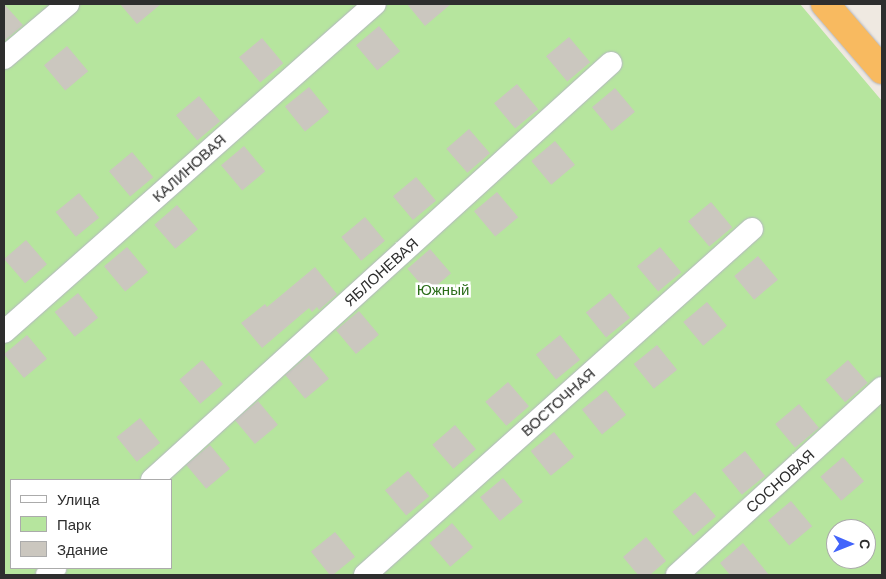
<!DOCTYPE html>
<html>
<head>
<meta charset="utf-8">
<style>
	body { margin:0 }
	#map { position:relative; width:886px; height:579px; overflow:hidden; background:#efe9e1; font-family:Barlow,sans-serif }
	div>[style] { position:absolute }
	[style*='--x'] { left:calc(var(--x)*1px); top:calc(var(--y)*1px); width:calc(var(--w)*1px); rotate:calc(var(--a)*1deg) }
	.green>* { inset:0; background:#b6e59e }
	.building>* { inset:0; background:#cbc7bf; transform-origin:0 0 }
	.roads { filter:drop-shadow(0 0 1px #b4b7c1) drop-shadow(0 0 1px #b4b7c1) }
	.minor>* { height:22px; margin:-11px; padding:0 11px; transform-origin:11px; border-radius:11px; background:#fff }
	.trunk>* { height:28px; margin:-14px; padding:0 14px; transform-origin:14px; border-radius:14px; background:#f8ba60 }
	span { translate:-50% -50%; white-space:nowrap; text-align:center; line-height:1.15; -webkit-text-stroke:5px #fff; paint-order:stroke }
	.street-label { font-size:15px; color:#2e2e2e }
	.park-label { font-size:15px; color:#2c6e1b }
	.frame { position:absolute; inset:0; border:5px solid #2e2e2e; pointer-events:none }
	.legend { position:absolute; left:10px; top:479px; width:162px; height:90px; box-sizing:border-box; background:#fff; border:1px solid #ababab; margin:0; padding:6px 9px; list-style:none; font-size:15px; color:#2e2e2e }
	.legend li { display:flex; align-items:center; gap:10px; height:25px }
	.legend b { width:25px; border:1px solid #ababab }
	.north { position:absolute; left:826px; top:519px; width:50px; height:50px; box-sizing:border-box; background:#fff; border:1px solid #ababab; border-radius:50%; rotate:91deg; font-size:14px; font-weight:700; line-height:20px; text-align:center; color:#2e2e2e }
	.north::after { content:''; display:block; margin:auto; width:18px; height:22px; background:#4264fb; clip-path:polygon(50% 0,100% 100%,50% 72%,0 100%) }
</style>
</head>
<body>
<div id="map">
	<div class="green">
		<div style="clip-path:polygon(evenodd,4px 4px,800px 4px,882px 101px,882px 575px,4px 575px,4px 4px,11px 480px,171px 480px,171px 568px,11px 568px,11px 480px,4px 4px,836px 529px,866px 529px,866px 559px,836px 559px,836px 529px)"></div>
	</div>
	<div class="building">
		<div style="clip-path:polygon(4px 4px,23px 25px,4px 41px)"></div>
		<div style="clip-path:polygon(120px 4px,161px 4px,137px 24px)"></div>
		<div style="clip-path:polygon(407px 4px,451px 4px,425px 26px)"></div>
		<div style="left:379px;top:26px;width:33px;height:30px;rotate:50deg"></div>
		<div style="left:569px;top:37px;width:33px;height:30px;rotate:50deg"></div>
		<div style="left:262px;top:38px;width:33px;height:30px;rotate:50deg"></div>
		<div style="left:67px;top:46px;width:33px;height:30px;rotate:50deg"></div>
		<div style="left:517px;top:84px;width:33px;height:30px;rotate:50deg"></div>
		<div style="left:309px;top:87px;width:32px;height:31px;rotate:51deg"></div>
		<div style="left:615px;top:88px;width:31px;height:30px;rotate:50deg"></div>
		<div style="left:199px;top:96px;width:33px;height:30px;rotate:50deg"></div>
		<div style="left:469px;top:129px;width:32px;height:30px;rotate:49deg"></div>
		<div style="left:555px;top:141px;width:31px;height:31px;rotate:50deg"></div>
		<div style="left:244px;top:146px;width:33px;height:30px;rotate:50deg"></div>
		<div style="left:132px;top:152px;width:33px;height:30px;rotate:50deg"></div>
		<div style="left:416px;top:177px;width:31px;height:30px;rotate:50deg"></div>
		<div style="left:497px;top:192px;width:33px;height:30px;rotate:50deg"></div>
		<div style="left:79px;top:193px;width:32px;height:30px;rotate:51deg"></div>
		<div style="left:711px;top:202px;width:33px;height:30px;rotate:50deg"></div>
		<div style="left:177px;top:205px;width:32px;height:30px;rotate:49deg"></div>
		<div style="left:365px;top:217px;width:31px;height:31px;rotate:50deg"></div>
		<div style="left:26px;top:240px;width:32px;height:29px;rotate:49deg"></div>
		<div style="left:127px;top:247px;width:33px;height:30px;rotate:50deg"></div>
		<div style="left:660px;top:247px;width:33px;height:30px;rotate:50deg"></div>
		<div style="left:430px;top:249px;width:32px;height:30px;rotate:49deg"></div>
		<div style="left:758px;top:256px;width:31px;height:31px;rotate:50deg"></div>
		<div style="clip-path:polygon(315px 267px,337px 294px,319px 310px,317px 307px,312px 312px,309px 308px,262px 348px,241px 323px,265px 304px,267px 307px)"></div>
		<div style="left:78px;top:293px;width:32px;height:30px;rotate:51deg"></div>
		<div style="left:610px;top:293px;width:32px;height:31px;rotate:51deg"></div>
		<div style="left:707px;top:302px;width:31px;height:31px;rotate:50deg"></div>
		<div style="left:359px;top:311px;width:31px;height:30px;rotate:50deg"></div>
		<div style="left:27px;top:335px;width:31px;height:30px;rotate:50deg"></div>
		<div style="left:560px;top:335px;width:32px;height:31px;rotate:51deg"></div>
		<div style="left:657px;top:345px;width:32px;height:30px;rotate:51deg"></div>
		<div style="left:309px;top:355px;width:31px;height:31px;rotate:50deg"></div>
		<div style="left:202px;top:360px;width:32px;height:30px;rotate:49deg"></div>
		<div style="left:848px;top:360px;width:30px;height:30px;rotate:49deg"></div>
		<div style="left:508px;top:382px;width:32px;height:30px;rotate:49deg"></div>
		<div style="left:606px;top:390px;width:32px;height:31px;rotate:51deg"></div>
		<div style="left:258px;top:401px;width:31px;height:30px;rotate:50deg"></div>
		<div style="left:799px;top:404px;width:31px;height:31px;rotate:50deg"></div>
		<div style="left:140px;top:418px;width:32px;height:30px;rotate:51deg"></div>
		<div style="left:455px;top:425px;width:32px;height:30px;rotate:49deg"></div>
		<div style="left:554px;top:432px;width:32px;height:30px;rotate:51deg"></div>
		<div style="left:210px;top:445px;width:31px;height:31px;rotate:50deg"></div>
		<div style="left:745px;top:451px;width:32px;height:30px;rotate:51deg"></div>
		<div style="left:843px;top:457px;width:32px;height:30px;rotate:49deg"></div>
		<div style="left:408px;top:471px;width:33px;height:30px;rotate:50deg"></div>
		<div style="left:503px;top:478px;width:31px;height:30px;rotate:50deg"></div>
		<div style="left:695px;top:492px;width:32px;height:30px;rotate:49deg"></div>
		<div style="left:791px;top:501px;width:33px;height:30px;rotate:50deg"></div>
		<div style="left:452px;top:523px;width:32px;height:30px;rotate:49deg"></div>
		<div style="left:335px;top:532px;width:32px;height:31px;rotate:51deg"></div>
		<div style="clip-path:polygon(646px 537px,666px 561px,650px 575px,638px 575px,623px 557px)"></div>
		<div style="clip-path:polygon(743px 543px,769px 575px,730px 575px,720px 563px)"></div>
	</div>
	<div class="roads">
		<div class="minor">
			<div style="--x:4;--y:58;--w:84;--a:-40.2"></div>
			<div style="--x:4;--y:332;--w:495;--a:-41.5"></div>
			<div style="--x:152;--y:480;--w:620;--a:-42.26"></div>
			<div style="--x:47;--y:575;--w:11;--a:-41"></div>
			<div style="--x:365;--y:575;--w:519;--a:-41.8"></div>
			<div style="--x:677;--y:575;--w:277;--a:-42.4"></div>
		</div>
		<div class="trunk">
			<div style="--x:825;--y:4;--w:87;--a:49.2"></div>
		</div>
	</div>
	<div class="street-label">
		<span style="left:189px;top:168px;rotate:-42deg">КАЛИНОВАЯ</span>
		<span style="left:381px;top:272px;rotate:-42deg">ЯБЛОНЕВАЯ</span>
		<span style="left:558px;top:402px;rotate:-42deg">ВОСТОЧНАЯ</span>
		<span style="left:780px;top:481px;rotate:-42deg">СОСНОВАЯ</span>
	</div>
	<div class="park-label">
		<span style="left:443px;top:290px">Южный</span>
	</div>
	<div class="frame"></div>
	<ul class="legend">
	<li><b style="height:6px;background:#fff"></b>Улица</li>
	<li><b style="height:14px;background:#b6e59e"></b>Парк</li>
	<li><b style="height:14px;background:#cbc7bf"></b>Здание</li>
	</ul>
	<div class="north">С</div>
</div>
</body>
</html>
